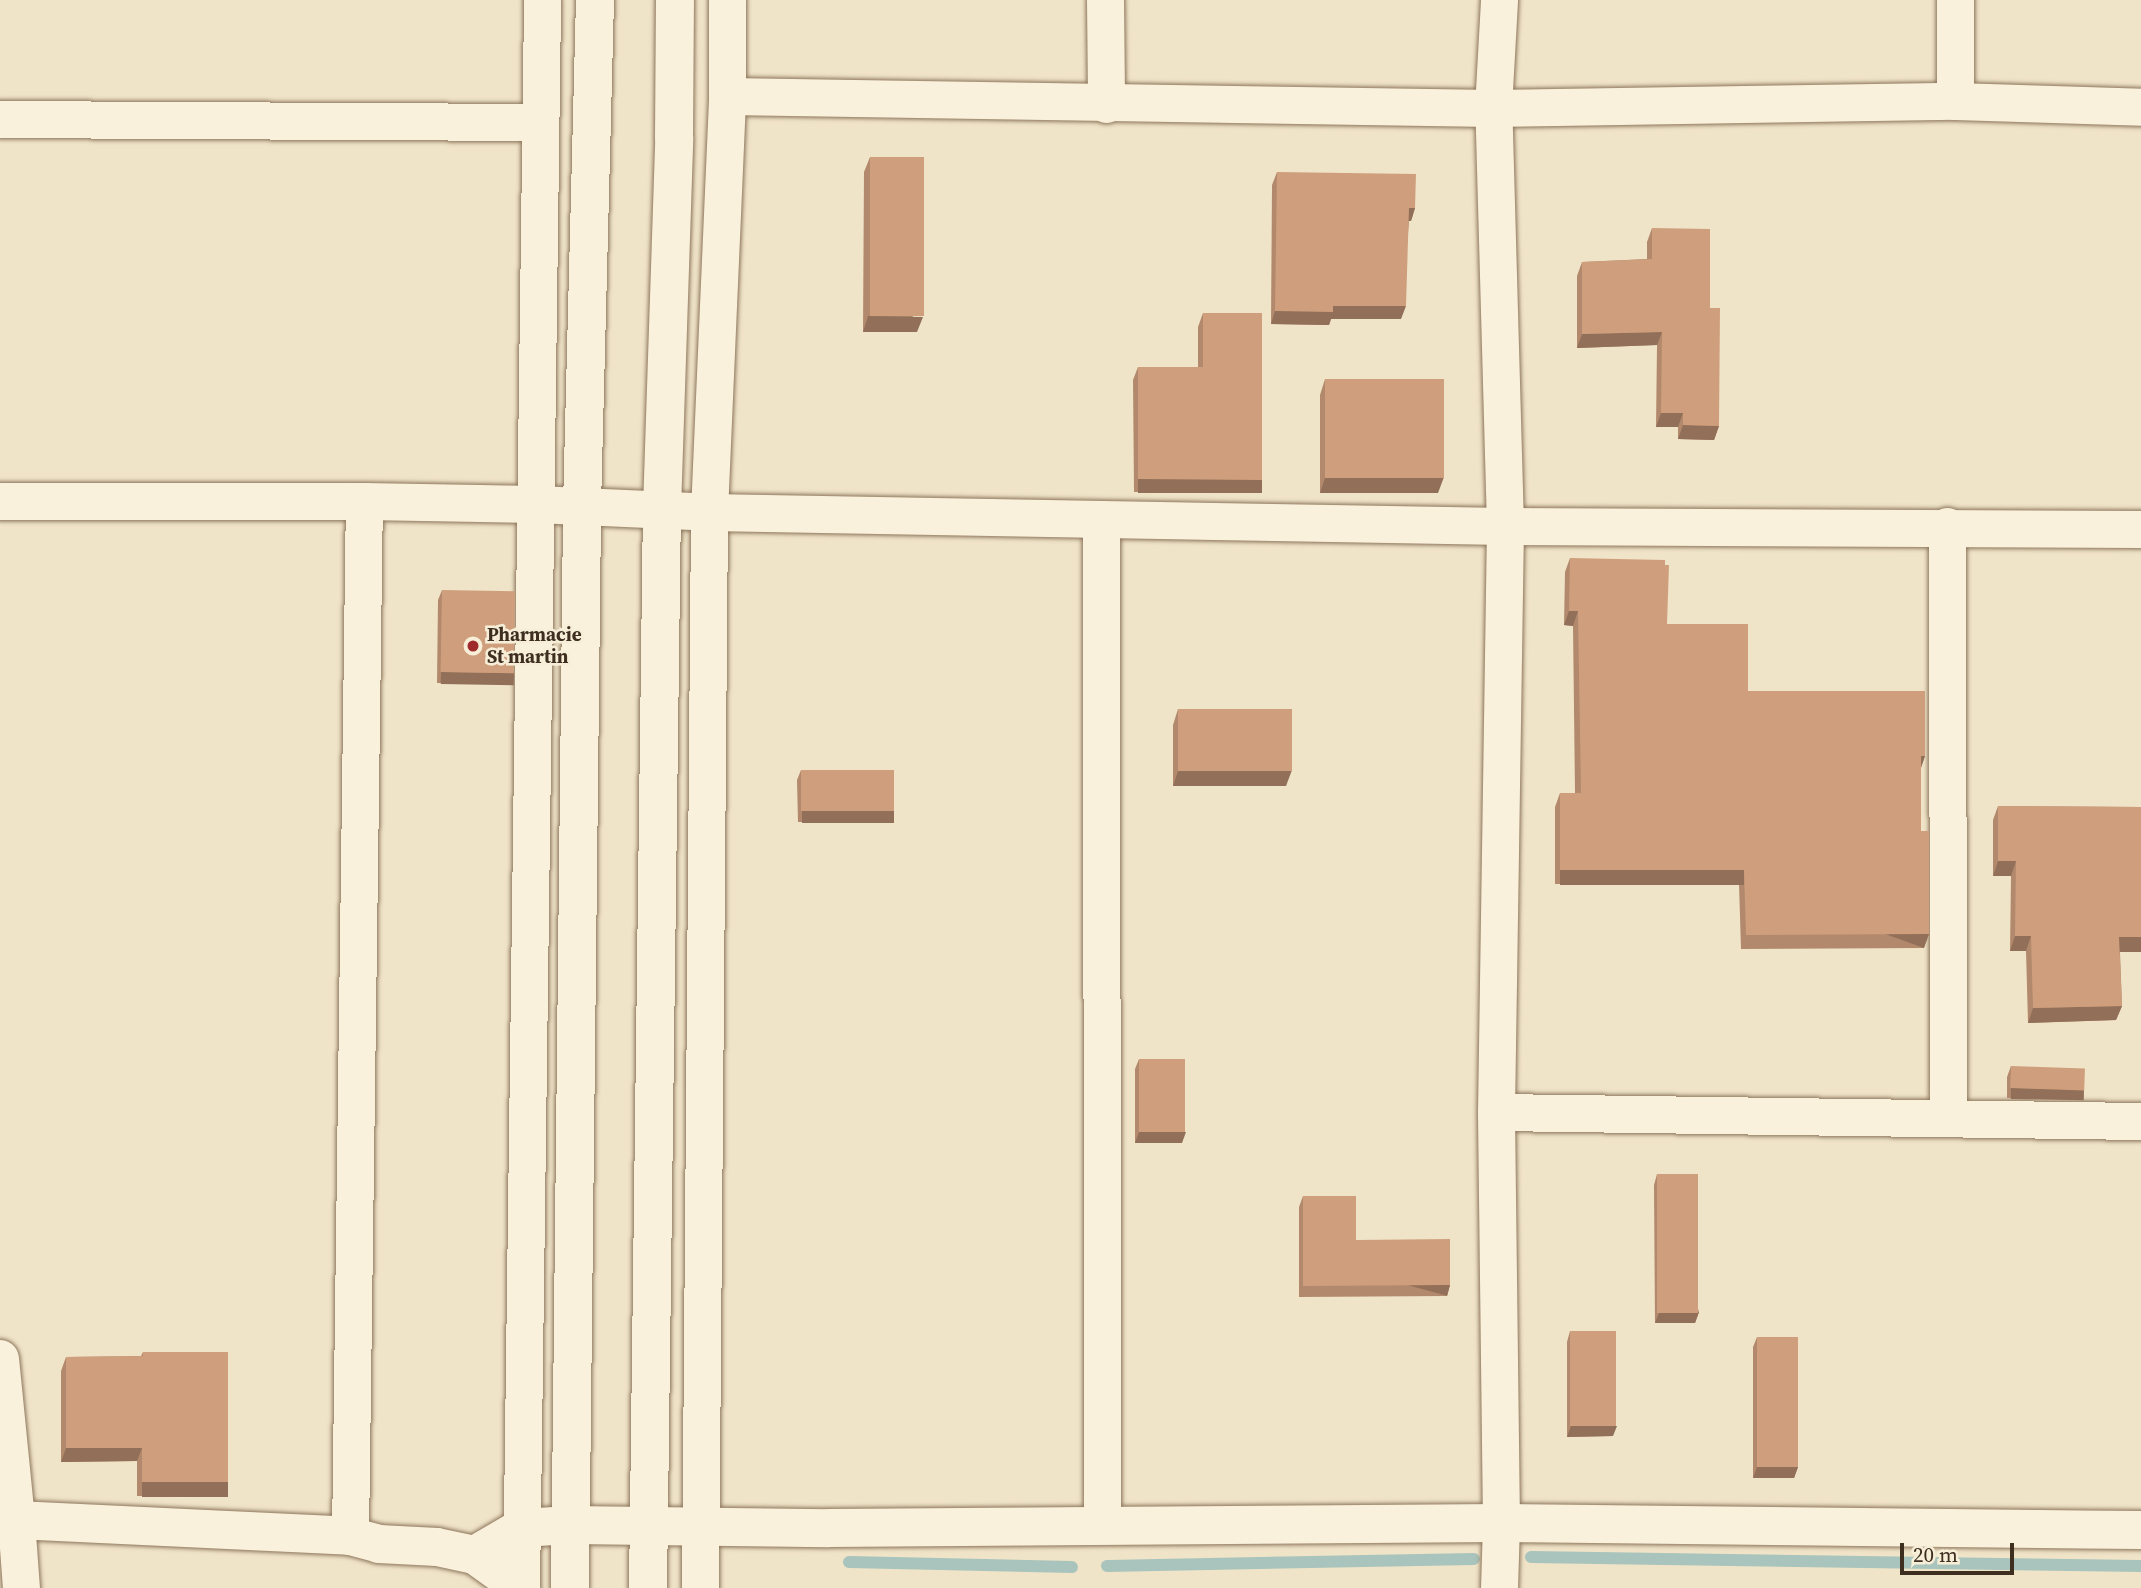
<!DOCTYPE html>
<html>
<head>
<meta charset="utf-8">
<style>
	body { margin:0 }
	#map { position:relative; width:2141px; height:1588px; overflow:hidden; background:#f0e4c8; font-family:"Source Serif 4",serif }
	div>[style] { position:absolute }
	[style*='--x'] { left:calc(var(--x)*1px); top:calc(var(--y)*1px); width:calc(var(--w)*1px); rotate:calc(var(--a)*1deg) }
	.stream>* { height:12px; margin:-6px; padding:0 6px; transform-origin:6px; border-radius:6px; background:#a9c4bc }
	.roads { filter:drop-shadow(0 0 2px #8d765c) drop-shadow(0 0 2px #8d765c) }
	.minor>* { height:37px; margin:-18.5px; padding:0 18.5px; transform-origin:18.5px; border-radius:18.5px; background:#faf1dc }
	.tertiary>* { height:38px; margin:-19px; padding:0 19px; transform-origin:19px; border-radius:19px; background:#faf1dc }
	.wall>* { inset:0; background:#b2896c }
	.shaded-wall>* { inset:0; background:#916f58; transform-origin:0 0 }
	.building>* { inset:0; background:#cf9f7d; transform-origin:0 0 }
	.dots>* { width:19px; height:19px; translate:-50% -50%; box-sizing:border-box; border:4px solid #f7eed8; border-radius:50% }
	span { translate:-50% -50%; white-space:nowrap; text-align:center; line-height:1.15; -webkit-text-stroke:5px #f7eed8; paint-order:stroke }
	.poi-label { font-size:19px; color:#3d2e20; font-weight:700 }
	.left { translate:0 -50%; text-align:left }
	.scale { position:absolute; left:1900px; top:1543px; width:114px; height:32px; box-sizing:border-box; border:4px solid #3d2e20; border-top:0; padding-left:9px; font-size:21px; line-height:24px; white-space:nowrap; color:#3d2e20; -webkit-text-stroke:5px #f7eed8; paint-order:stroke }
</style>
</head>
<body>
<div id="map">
	<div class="stream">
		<div style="--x:1531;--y:1557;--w:610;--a:0.85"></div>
		<div style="--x:849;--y:1562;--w:223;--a:1.3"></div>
		<div style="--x:1107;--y:1566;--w:367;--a:-1.1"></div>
	</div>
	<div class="roads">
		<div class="minor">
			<div style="--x:1105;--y:0;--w:104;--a:89.4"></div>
			<div style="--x:1955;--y:0;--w:101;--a:90"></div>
			<div style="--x:727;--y:96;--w:766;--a:0.9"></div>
			<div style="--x:1493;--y:108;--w:462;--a:-0.9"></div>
			<div style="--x:1955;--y:101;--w:186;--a:1.8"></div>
			<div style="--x:0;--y:119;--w:539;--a:0.32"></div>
			<div style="--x:0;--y:501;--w:364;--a:0"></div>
			<div style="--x:364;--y:501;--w:172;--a:1"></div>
			<div style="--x:536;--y:504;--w:173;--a:2.6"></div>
			<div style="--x:709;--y:512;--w:796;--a:1.01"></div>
			<div style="--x:1505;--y:526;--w:636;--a:0.27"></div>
			<div style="--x:1101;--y:519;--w:1006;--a:89.94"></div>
			<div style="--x:1947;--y:526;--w:590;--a:89.9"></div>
			<div style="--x:1496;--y:1112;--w:645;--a:0.8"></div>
			<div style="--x:16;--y:1520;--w:68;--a:85.8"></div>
			<div style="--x:350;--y:1536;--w:1035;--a:-89.23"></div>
			<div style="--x:521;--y:1588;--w:1588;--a:-89.24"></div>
			<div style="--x:700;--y:1588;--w:1076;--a:-89.52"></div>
			<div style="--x:709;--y:512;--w:416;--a:-87.5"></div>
			<div style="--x:727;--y:96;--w:96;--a:-90"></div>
			<div style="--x:1499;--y:1588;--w:65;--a:-88.2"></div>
			<div style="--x:1501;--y:1523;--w:411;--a:-90.7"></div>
			<div style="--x:1496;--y:1112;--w:586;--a:-89.12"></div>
			<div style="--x:1505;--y:526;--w:418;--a:-91.6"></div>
			<div style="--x:1493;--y:108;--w:108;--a:-86.8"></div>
		</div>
		<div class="tertiary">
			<div style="--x:0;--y:1359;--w:162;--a:84.3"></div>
			<div style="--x:16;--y:1520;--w:334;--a:2.7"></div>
			<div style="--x:350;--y:1536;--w:30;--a:15"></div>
			<div style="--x:379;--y:1544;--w:58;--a:3"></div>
			<div style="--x:437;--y:1547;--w:39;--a:12"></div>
			<div style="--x:475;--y:1555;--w:57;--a:35.7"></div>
			<div style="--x:475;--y:1555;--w:53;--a:-30.4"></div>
			<div style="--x:521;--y:1528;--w:50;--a:-3.4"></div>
			<div style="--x:571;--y:1525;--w:258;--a:0.7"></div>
			<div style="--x:829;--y:1528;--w:672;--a:-0.43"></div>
			<div style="--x:1501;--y:1523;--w:640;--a:0.63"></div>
			<div style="--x:570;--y:1588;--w:1082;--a:-89.36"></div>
			<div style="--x:582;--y:506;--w:506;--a:-88.53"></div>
			<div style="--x:648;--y:1588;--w:1079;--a:-89.26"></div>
			<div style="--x:662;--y:509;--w:371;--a:-88.1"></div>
			<div style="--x:674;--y:138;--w:138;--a:-89.6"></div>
		</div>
	</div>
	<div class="wall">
		<div style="clip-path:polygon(870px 157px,917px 332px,863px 332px,864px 172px)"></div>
		<div style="clip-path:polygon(1277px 172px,1415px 208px,1411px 221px,1409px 221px,1401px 319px,1331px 319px,1329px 325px,1271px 324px,1272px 185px)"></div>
		<div style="clip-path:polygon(1652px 228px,1710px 308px,1719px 426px,1714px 440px,1678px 439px,1678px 427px,1656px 427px,1657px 345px,1577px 348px,1577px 276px,1582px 262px,1647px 259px,1647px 242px)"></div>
		<div style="clip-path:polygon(1203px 313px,1262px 480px,1257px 493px,1134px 492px,1133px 380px,1138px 367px,1198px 367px,1198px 327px)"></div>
		<div style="clip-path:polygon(1325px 379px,1438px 493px,1320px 493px,1320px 395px)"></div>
		<div style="clip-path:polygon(1570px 558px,1667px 624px,1748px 691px,1925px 756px,1921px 768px,1921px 831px,1929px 934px,1924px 948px,1741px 949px,1739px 884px,1555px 884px,1555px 807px,1560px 793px,1575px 793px,1573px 626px,1564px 625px,1565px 572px)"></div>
		<div style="clip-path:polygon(442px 590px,514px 673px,510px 684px,437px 683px,438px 600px)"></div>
		<div style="clip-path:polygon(1178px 709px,1286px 786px,1173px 786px,1173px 725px)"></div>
		<div style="clip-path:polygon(801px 770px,890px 822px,798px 822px,797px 780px)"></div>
		<div style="clip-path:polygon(1998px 806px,2141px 807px,2141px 952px,2120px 952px,2122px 1006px,2116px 1020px,2028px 1023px,2026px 951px,2010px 951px,2011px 876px,1993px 876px,1993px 820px)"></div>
		<div style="clip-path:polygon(1139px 1059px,1182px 1143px,1135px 1143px,1135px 1069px)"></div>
		<div style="clip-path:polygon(2011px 1066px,2084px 1089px,2081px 1099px,2007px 1098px,2007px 1077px)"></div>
		<div style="clip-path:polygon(1657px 1174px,1699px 1312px,1695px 1323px,1655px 1323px,1654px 1185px)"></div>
		<div style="clip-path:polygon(1303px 1196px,1356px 1240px,1450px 1285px,1447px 1296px,1299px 1297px,1299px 1207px)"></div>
		<div style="clip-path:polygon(1570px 1331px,1613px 1436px,1567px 1437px,1567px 1342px)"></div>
		<div style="clip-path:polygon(1757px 1337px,1798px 1467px,1794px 1478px,1753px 1478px,1753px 1347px)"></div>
		<div style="clip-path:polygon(143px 1352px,223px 1496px,137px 1496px,137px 1461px,61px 1462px,61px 1371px,66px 1357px,141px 1356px)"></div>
	</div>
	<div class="shaded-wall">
		<div style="clip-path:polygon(1409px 208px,1415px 208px,1411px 221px,1404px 221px)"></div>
		<div style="clip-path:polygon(1333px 306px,1406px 306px,1401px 319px,1331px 319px,1329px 325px,1271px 324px,1275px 311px)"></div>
		<div style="clip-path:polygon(868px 316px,923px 317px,917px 332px,863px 332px)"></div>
		<div style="clip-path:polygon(1662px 332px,1657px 345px,1577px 348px,1582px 334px)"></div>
		<div style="clip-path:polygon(1661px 413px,1683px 413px,1678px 427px,1656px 427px)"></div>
		<div style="clip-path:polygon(1683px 425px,1719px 426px,1714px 440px,1678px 439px)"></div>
		<div style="clip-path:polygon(1444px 477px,1438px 493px,1320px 493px,1325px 478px)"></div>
		<div style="left:1138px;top:479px;width:124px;height:14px"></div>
		<div style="clip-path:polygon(1569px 611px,1578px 611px,1573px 626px,1564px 625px)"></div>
		<div style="left:441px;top:672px;width:73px;height:12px;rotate:1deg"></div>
		<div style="clip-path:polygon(1921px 756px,1925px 756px,1920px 770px)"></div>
		<div style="clip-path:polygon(1292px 770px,1286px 786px,1173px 786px,1178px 771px)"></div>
		<div style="left:802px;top:811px;width:92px;height:12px"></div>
		<div style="clip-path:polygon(1998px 861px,2016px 861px,2011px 876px,1993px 876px)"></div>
		<div style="left:1560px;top:870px;width:184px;height:15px"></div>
		<div style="left:1929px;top:934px;width:15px;height:183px;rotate:110deg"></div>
		<div style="clip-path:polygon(2015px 936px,2031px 936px,2026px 951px,2010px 951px)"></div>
		<div style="clip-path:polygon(2119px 937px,2141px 937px,2141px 952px,2114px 952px)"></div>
		<div style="clip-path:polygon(2122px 1006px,2116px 1020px,2028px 1023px,2033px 1008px)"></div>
		<div style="left:2011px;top:1088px;width:73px;height:11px;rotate:1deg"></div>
		<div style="clip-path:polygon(1139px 1132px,1186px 1132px,1182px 1143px,1135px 1143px)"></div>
		<div style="left:1450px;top:1285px;width:11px;height:147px;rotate:105deg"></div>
		<div style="clip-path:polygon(1699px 1312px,1695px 1323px,1655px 1323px,1659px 1313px)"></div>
		<div style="clip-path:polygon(1571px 1426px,1617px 1426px,1613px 1436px,1567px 1437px)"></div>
		<div style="clip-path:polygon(66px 1448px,142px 1448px,137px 1461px,61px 1462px)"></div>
		<div style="clip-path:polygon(1757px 1467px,1798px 1467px,1794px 1478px,1753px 1478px)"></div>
		<div style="left:142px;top:1482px;width:86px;height:15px"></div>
	</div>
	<div class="building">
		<div style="left:870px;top:157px;width:54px;height:159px"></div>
		<div style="clip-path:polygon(1277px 172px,1416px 174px,1415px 208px,1409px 208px,1406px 306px,1333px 306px,1333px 312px,1275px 311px)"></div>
		<div style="clip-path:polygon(1652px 228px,1710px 229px,1710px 308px,1720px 308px,1719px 426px,1683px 425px,1683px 413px,1661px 413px,1662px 332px,1582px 334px,1582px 262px,1652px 259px)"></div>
		<div style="clip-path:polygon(1203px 313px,1262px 313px,1262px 480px,1138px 479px,1138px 367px,1203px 367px)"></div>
		<div style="left:1325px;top:379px;width:119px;height:99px"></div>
		<div style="clip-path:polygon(1570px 558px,1665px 560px,1665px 565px,1669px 565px,1667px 624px,1748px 624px,1748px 691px,1925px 691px,1925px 756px,1921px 756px,1921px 831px,1929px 831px,1929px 934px,1746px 935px,1744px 870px,1560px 870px,1560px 793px,1581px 793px,1578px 611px,1569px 611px)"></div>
		<div style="left:442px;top:590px;width:73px;height:82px;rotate:1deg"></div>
		<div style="left:1178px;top:709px;width:114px;height:62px"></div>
		<div style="left:801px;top:770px;width:93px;height:41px"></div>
		<div style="clip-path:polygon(1998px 806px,2141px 807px,2141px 937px,2119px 937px,2122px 1006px,2033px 1008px,2031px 936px,2015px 936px,2016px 861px,1998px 861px)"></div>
		<div style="left:1139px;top:1059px;width:46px;height:73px"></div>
		<div style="left:2011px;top:1066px;width:74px;height:22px;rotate:2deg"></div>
		<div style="left:1657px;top:1174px;width:41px;height:139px"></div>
		<div style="clip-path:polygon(1303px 1196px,1356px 1196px,1356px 1240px,1450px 1239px,1450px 1285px,1303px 1286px)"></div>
		<div style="left:1570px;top:1331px;width:46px;height:95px"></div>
		<div style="left:1757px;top:1337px;width:41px;height:130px"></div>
		<div style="clip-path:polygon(143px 1352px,228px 1352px,228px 1482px,142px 1482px,142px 1448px,66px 1448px,66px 1357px,143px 1356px)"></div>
	</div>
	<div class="dots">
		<div style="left:473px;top:646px;background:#9e2a2b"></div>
	</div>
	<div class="poi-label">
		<span class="left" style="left:487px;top:646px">Pharmacie<br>St martin</span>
	</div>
	<div class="scale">20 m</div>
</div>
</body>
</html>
